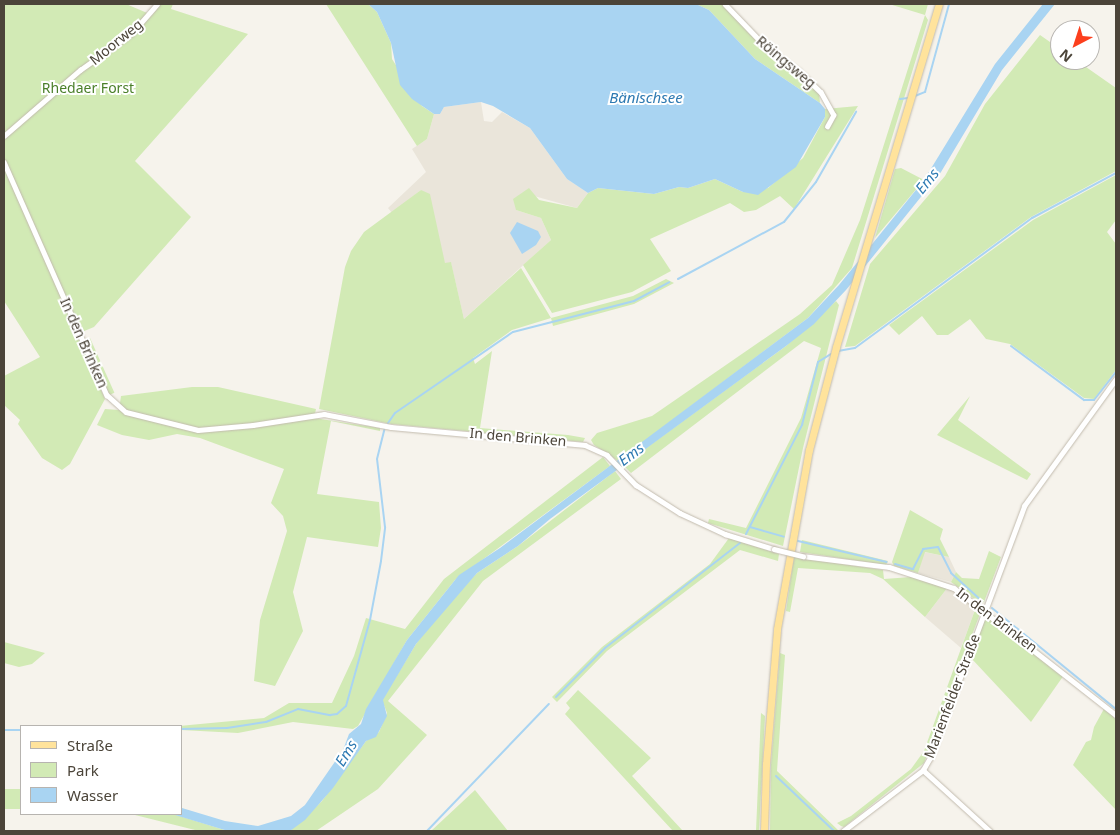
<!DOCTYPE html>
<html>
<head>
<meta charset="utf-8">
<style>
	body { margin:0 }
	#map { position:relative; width:1120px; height:835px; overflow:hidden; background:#f6f3ec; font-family:"Noto Sans",sans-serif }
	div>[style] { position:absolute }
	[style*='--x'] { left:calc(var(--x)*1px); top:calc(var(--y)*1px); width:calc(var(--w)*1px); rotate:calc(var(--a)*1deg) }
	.residential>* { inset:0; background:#eae5da }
	.green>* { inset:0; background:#d2eab5; transform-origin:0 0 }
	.water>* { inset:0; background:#a9d4f2 }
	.stream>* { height:2px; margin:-1px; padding:0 1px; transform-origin:1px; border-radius:1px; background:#a9d4f2 }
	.roads { filter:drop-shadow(0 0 1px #c2bbae) drop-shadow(0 0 1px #c2bbae) }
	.minor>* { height:4.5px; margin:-2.25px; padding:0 2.25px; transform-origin:2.25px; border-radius:2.25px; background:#fff }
	.primary>* { height:7px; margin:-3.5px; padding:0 3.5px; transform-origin:3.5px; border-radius:3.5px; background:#ffe39c }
	.bridges { filter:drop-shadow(0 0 1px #c2bbae) drop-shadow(0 0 1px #c2bbae) }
	.minor-bridge>* { height:4.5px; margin:-2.25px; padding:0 2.25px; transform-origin:2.25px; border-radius:2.25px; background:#fff }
	span { translate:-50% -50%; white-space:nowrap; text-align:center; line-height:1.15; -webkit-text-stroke:4px #fff; paint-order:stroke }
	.street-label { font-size:14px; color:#4b4439 }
	.park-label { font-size:14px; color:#4a7f2a }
	.water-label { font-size:15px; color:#2e7ab2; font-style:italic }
	.frame { position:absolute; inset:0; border:5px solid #4b4439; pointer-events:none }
	.legend { position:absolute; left:20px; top:725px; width:162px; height:90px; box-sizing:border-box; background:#fff; border:1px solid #b7b4b0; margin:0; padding:6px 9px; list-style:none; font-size:15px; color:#4b4439 }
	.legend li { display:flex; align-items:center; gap:10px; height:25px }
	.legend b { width:25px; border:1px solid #b7b4b0 }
	.north { position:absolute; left:1050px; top:20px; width:50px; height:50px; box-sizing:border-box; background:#fff; border:1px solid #b7b4b0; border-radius:50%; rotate:220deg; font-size:14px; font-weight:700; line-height:20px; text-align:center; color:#4b4439 }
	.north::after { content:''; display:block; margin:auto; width:18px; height:22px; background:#fc3f1d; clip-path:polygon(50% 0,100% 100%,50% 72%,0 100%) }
</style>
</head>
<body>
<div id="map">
	<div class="residential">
		<div style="clip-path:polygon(481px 102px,484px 121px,492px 122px,502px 112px,530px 128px,567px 179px,588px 193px,577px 208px,534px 196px,516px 210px,541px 218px,551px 240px,464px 319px,451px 263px,445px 264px,421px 190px,392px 213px,388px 208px,426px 172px,412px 149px,427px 139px,434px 114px,440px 114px,444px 107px)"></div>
		<div style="clip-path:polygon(924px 552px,949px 557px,956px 572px,951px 582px,918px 573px)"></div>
		<div style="clip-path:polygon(948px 587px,976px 607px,961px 648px,925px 617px)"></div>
	</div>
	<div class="green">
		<div style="clip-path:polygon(4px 4px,126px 4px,152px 15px,160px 4px,173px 4px,171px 9px,248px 34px,135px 161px,191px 217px,94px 327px,77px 334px,105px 399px,70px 464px,62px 470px,42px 458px,18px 424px,20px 420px,4px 405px,4px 376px,40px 357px,4px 301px)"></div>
		<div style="clip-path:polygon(326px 4px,368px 4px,377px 12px,391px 43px,392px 59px,422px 106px,434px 114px,427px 139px,417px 146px)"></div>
		<div style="clip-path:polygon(696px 4px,722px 4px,769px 54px,805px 79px,819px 93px,820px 103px,755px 59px,709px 10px)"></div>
		<div style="clip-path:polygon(889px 4px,928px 4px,925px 15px,928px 20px,852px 268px,808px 318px,618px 461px,594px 445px,591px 440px,597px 433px,652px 416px,800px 314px,832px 285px,860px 220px,925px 15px)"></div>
		<div style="clip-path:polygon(1040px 35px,1060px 49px,1060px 60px,1076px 60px,1116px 88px,1116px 171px,1031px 217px,855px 346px,845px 347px,870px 264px,945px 176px,985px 104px)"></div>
		<div style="clip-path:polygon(858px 106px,794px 209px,780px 196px,756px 210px,744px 212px,730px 203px,650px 239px,671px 271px,632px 292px,552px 313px,523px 265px,551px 240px,541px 218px,516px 210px,513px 199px,529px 188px,539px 200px,577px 208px,588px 193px,598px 188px,654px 194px,679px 187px,688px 188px,715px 179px,743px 192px,768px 188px,803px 158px,825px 117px,825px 109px)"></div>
		<div style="clip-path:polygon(901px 168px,924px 180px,875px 238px,895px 169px)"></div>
		<div style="clip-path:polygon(1116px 175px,1116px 220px,1107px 232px,1116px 244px,1116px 370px,1094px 399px,1084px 398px,1010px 344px,986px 339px,970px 319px,948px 335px,937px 335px,922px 316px,899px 335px,889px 325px,1033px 220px)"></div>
		<div style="clip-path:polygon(421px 190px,430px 194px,445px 263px,451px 262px,464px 319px,521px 268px,551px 318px,633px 296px,666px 279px,674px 283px,634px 304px,553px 326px,551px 318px,512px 330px,473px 358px,475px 364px,492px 351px,480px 428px,568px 435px,585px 438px,583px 442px,391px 424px,319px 409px,345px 267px,351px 251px,364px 232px)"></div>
		<div style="clip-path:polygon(836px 301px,839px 305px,803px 448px,783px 546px,708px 523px,709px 519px,746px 528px,801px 418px,821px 348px,804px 341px,631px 473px,623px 465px,786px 346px)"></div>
		<div style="left:90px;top:338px;width:60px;height:6px;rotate:66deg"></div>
		<div style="clip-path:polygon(192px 387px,218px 387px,316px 409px,314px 418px,380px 428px,380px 431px,331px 421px,317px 494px,379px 502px,381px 528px,378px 547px,307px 537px,293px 592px,303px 631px,275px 686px,254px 681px,260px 620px,287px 531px,283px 516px,271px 503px,284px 469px,200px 438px,177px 434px,149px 440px,122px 435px,97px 425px,105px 409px,119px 410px,121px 396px)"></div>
		<div style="clip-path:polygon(970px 396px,958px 420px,1031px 474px,1027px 480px,937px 435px)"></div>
		<div style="clip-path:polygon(603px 457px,610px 466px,455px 580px,407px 640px,358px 726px,353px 729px,293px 722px,238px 733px,181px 730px,179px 726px,264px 718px,289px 703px,332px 703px,354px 656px,366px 618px,405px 629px,444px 579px)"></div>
		<div style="clip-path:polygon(615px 471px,621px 479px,483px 581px,388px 701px,427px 735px,378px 789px,316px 831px,290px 831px,322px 801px,366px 741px,379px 732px,387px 713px,382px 700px,416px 644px,442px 610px,477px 573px,518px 546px)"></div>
		<div style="clip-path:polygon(910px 510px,943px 529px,940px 539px,949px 557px,925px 552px,918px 573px,894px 566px,892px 562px)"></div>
		<div style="clip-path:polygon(729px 538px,779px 554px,778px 561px,740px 550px,607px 651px,557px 702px,552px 697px,602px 647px,710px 564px)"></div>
		<div style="clip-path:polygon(802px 540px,888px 561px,886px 565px,800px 552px)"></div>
		<div style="clip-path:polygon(989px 551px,1001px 557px,984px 602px,980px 603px,951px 582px,956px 572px,962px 578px,979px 579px)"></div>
		<div style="clip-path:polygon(794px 557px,883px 570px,884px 579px,911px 577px,948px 587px,925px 617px,883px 579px,870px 573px,798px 568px,790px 612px,786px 611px)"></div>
		<div style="clip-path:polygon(976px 607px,981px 611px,924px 763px,844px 827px,841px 826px,837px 823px,851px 816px,911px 769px,924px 751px)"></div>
		<div style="clip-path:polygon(991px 617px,1064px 675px,1031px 722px,971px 658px,985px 618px)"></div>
		<div style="clip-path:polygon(4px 642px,45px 653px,32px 664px,19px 667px,4px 663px)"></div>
		<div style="clip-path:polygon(780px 653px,785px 655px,777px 771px,839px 831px,770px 831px,771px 765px)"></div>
		<div style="clip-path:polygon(578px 690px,651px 758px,632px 776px,683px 831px,673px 831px,565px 714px,570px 708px,566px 703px)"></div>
		<div style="clip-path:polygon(1105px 707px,1116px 720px,1116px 810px,1073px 765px,1086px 742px,1091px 740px,1094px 727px)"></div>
		<div style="clip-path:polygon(761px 713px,765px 716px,759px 831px,756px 831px)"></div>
		<div style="left:4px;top:789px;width:17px;height:20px"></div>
		<div style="clip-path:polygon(475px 790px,508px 831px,431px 831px)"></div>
		<div style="clip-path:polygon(131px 814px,173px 814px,228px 831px,199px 831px)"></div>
	</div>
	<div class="water">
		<div style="clip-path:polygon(368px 4px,696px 4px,709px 10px,755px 59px,820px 103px,825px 109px,825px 117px,796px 167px,758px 195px,743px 192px,715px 179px,688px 188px,679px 187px,654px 194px,598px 188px,588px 193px,567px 179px,530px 128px,493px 106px,481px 102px,444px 107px,440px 114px,434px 114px,412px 99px,400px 85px,391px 43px,377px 12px)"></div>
		<div style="clip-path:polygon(1043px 4px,1055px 4px,1002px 70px,941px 172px,846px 290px,814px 324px,786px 346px,550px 519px,518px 546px,477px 573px,416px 644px,383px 700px,387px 716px,376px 737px,366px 741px,333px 788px,305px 820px,290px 831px,228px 831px,175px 815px,155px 814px,181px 814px,182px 808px,225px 821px,258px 826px,291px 816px,305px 805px,343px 750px,349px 734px,361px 724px,366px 709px,407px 640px,459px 575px,500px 548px,808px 318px,839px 285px,924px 180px,995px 64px)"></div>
		<div style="clip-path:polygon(517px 222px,538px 231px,541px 237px,536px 245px,522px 254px,510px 233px)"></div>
	</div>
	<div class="stream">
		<div style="--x:915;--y:96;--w:11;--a:-22"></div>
		<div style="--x:925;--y:92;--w:91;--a:-74.7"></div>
		<div style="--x:900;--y:99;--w:8;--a:-7"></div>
		<div style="--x:678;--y:279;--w:120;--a:-28.3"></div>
		<div style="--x:784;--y:222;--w:51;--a:-51.3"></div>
		<div style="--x:816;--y:182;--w:81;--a:-60.3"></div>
		<div style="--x:1011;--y:346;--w:91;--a:36.5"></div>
		<div style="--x:1084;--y:400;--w:10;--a:0"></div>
		<div style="--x:1094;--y:400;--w:36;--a:-52"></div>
		<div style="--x:838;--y:351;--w:17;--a:-10"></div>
		<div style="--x:855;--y:348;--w:220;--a:-36.3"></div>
		<div style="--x:1032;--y:218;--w:95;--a:-28.2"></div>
		<div style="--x:388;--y:423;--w:12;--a:-55"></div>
		<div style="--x:395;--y:413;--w:143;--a:-34.5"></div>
		<div style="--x:513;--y:332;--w:125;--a:-14.4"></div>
		<div style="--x:634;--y:301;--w:40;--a:-28"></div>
		<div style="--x:750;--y:527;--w:35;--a:16"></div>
		<div style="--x:746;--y:534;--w:123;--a:-62.8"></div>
		<div style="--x:802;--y:425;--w:65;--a:-75.7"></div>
		<div style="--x:818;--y:362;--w:15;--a:-32"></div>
		<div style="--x:798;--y:541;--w:91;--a:13.3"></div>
		<div style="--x:895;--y:564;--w:19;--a:16"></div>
		<div style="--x:913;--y:569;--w:22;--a:-63"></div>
		<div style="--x:923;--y:549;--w:15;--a:-8"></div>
		<div style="--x:938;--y:547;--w:29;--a:63"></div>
		<div style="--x:951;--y:573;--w:42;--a:42.1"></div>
		<div style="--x:992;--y:608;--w:160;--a:39.2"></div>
		<div style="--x:556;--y:697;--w:69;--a:-45"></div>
		<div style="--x:605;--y:648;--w:171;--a:-37.9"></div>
		<div style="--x:181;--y:729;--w:46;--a:-1.2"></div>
		<div style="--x:227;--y:728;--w:39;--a:-9"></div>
		<div style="--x:266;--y:722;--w:35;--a:-22"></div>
		<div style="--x:298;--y:709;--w:33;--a:11"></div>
		<div style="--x:330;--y:715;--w:7;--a:-8"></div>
		<div style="--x:337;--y:714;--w:12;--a:-42"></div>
		<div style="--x:346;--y:706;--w:89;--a:-74.4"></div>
		<div style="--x:370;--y:620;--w:60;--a:-79.4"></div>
		<div style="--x:381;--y:561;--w:34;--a:-83"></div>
		<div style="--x:385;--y:527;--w:68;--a:-96.7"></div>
		<div style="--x:377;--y:459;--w:30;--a:-76"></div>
		<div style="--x:4;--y:730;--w:17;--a:0"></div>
		<div style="--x:776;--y:776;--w:80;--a:43.5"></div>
		<div style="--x:427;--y:831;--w:176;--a:-46.2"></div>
	</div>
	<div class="roads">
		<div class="minor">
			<div style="--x:725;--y:4;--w:66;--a:46.2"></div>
			<div style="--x:771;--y:52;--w:34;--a:34"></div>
			<div style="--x:799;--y:71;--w:30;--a:44"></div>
			<div style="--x:821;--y:92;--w:26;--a:61"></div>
			<div style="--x:834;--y:115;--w:13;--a:119"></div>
			<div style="--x:4;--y:136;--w:101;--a:-41"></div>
			<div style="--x:80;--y:70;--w:64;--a:-35.4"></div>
			<div style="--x:132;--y:33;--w:38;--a:-49"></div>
			<div style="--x:4;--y:162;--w:255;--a:66.2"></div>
			<div style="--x:107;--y:395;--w:25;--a:42"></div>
			<div style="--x:126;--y:412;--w:74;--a:14"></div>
			<div style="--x:198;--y:430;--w:55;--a:-5.2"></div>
			<div style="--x:253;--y:425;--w:72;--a:-8.8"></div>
			<div style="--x:324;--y:414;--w:68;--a:11"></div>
			<div style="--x:391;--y:427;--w:195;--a:5.3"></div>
			<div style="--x:585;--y:445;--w:24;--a:24"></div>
			<div style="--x:607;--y:455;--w:42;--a:46"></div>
			<div style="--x:636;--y:485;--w:52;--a:32.5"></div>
			<div style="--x:680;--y:513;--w:50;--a:25"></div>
			<div style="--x:725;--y:534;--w:51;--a:17"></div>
			<div style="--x:803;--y:556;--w:87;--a:7.3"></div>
			<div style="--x:889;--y:567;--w:68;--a:17.9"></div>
			<div style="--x:954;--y:588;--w:206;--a:38.1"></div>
			<div style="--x:923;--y:770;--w:91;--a:42.3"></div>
			<div style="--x:843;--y:831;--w:101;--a:-37.3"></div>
			<div style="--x:923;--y:770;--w:14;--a:-60"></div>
			<div style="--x:930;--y:758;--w:269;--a:-69.5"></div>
			<div style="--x:1024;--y:506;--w:157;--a:-54.1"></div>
		</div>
		<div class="primary">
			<div style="--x:764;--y:831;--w:67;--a:-88.3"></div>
			<div style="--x:766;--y:764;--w:135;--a:-85.3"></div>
			<div style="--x:777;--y:629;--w:182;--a:-79.9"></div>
			<div style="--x:809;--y:450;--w:106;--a:-75.3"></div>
			<div style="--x:836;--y:347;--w:358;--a:-73.3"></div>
		</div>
	</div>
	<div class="bridges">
		<div class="minor-bridge">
			<div style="--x:774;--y:549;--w:30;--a:14"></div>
		</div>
	</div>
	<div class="street-label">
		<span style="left:116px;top:42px;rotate:-39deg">Moorweg</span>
		<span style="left:786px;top:62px;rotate:40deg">Röingsweg</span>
		<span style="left:84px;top:343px;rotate:66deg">In den Brinken</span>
		<span style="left:518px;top:437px;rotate:5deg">In den Brinken</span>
		<span style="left:997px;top:620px;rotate:37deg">In den Brinken</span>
		<span style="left:952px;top:696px;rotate:-69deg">Marienfelder Straße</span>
	</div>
	<div class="park-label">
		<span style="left:88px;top:88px">Rhedaer Forst</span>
	</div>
	<div class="water-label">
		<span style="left:646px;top:98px">Bänischsee</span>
		<span style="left:927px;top:181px;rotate:-51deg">Ems</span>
		<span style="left:631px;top:454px;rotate:-37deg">Ems</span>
		<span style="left:346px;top:753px;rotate:-58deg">Ems</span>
	</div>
	<div class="frame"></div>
	<ul class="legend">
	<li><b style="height:6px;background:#ffe39c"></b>Straße</li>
	<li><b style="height:14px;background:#d2eab5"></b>Park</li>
	<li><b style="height:14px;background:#a9d4f2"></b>Wasser</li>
	</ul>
	<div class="north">N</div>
</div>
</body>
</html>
